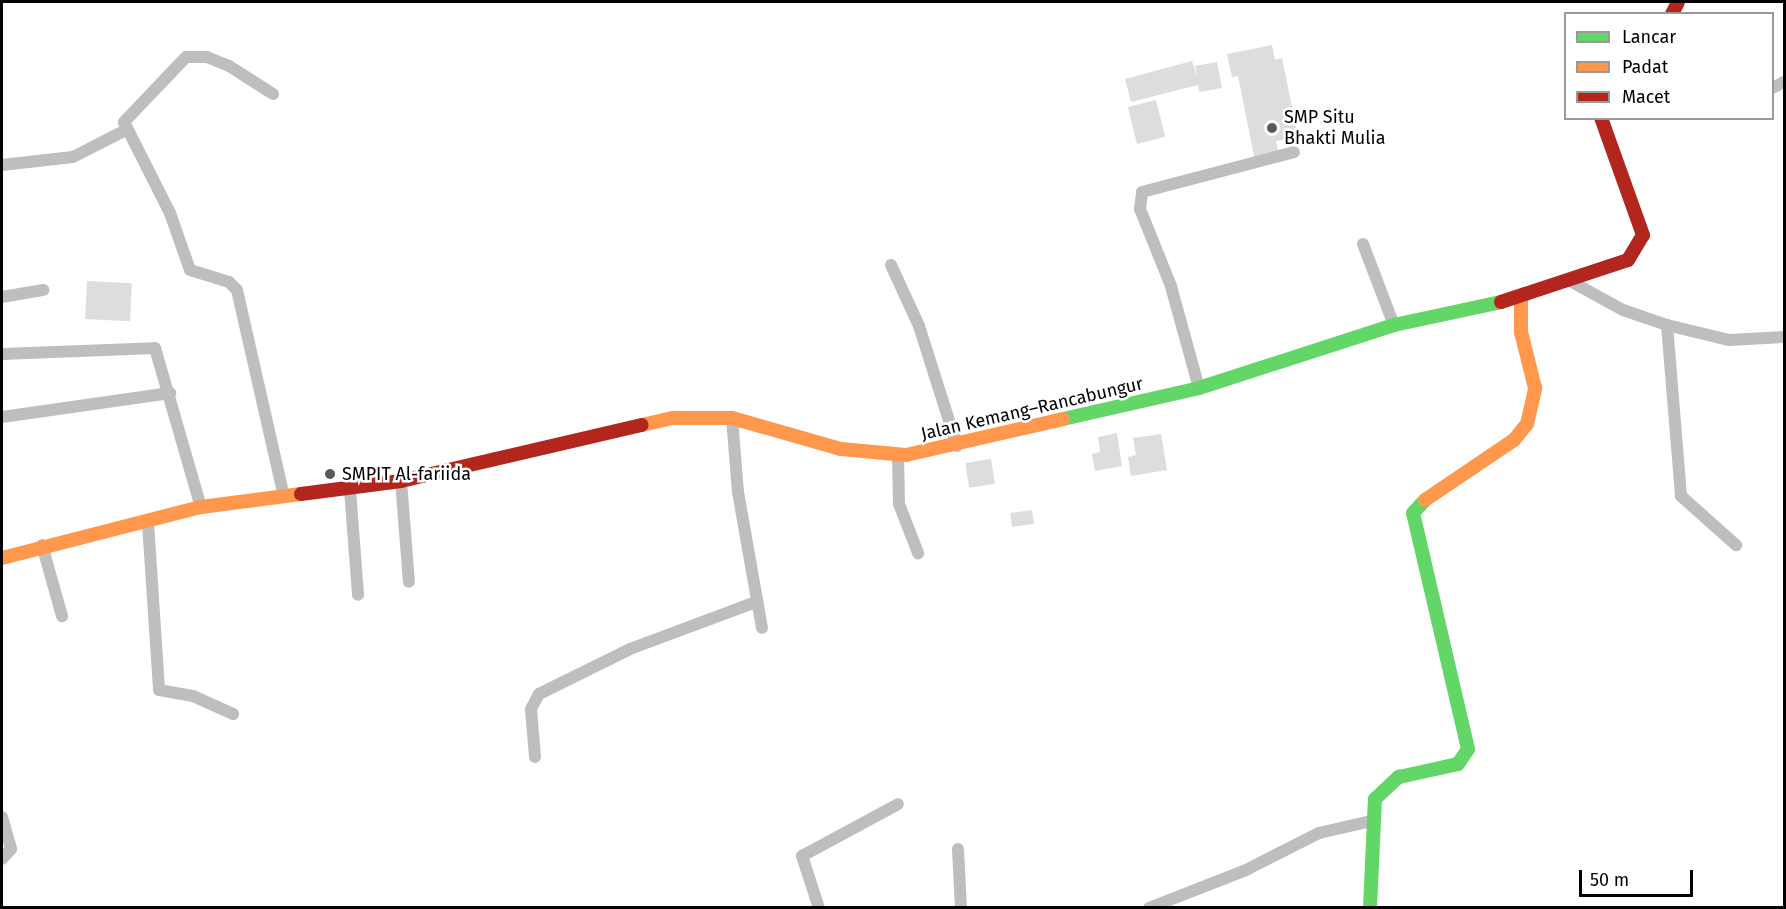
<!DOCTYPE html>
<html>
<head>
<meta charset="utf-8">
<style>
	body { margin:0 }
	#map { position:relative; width:1786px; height:909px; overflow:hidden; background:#fff; font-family:"Fira Sans",sans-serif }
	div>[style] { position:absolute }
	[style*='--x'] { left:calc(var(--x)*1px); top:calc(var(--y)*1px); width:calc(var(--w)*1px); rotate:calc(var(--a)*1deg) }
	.building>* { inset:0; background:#ddd; transform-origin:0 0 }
	.street>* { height:12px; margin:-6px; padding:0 6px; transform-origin:6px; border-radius:6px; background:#bebebe }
	.fast>* { height:14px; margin:-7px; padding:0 7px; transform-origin:7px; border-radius:7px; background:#63d668 }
	.slow>* { height:14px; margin:-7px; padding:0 7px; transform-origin:7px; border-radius:7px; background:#ff974d }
	.jam>* { height:14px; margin:-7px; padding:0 7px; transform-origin:7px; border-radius:7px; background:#b3261e }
	.dots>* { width:16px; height:16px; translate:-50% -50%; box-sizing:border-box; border:3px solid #fff; border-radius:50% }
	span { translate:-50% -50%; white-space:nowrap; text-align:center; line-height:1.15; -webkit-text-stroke:5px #fff; paint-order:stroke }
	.poi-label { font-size:18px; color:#000 }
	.left { translate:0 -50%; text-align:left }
	.street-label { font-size:18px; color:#000 }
	.frame { position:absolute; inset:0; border:3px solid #000; pointer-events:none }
	.legend { position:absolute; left:1564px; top:12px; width:210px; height:108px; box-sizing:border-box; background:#fff; border:2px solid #999; margin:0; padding:8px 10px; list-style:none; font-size:18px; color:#000 }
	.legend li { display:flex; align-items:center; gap:12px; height:30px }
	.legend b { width:30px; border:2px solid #999 }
	.scale { position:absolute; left:1579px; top:870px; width:114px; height:27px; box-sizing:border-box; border:3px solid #000; border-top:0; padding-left:8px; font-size:18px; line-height:21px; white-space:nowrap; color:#000; -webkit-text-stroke:4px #fff; paint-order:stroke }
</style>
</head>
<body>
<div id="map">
	<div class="building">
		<div style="clip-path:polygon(1272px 45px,1275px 60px,1282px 58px,1298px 137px,1276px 141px,1279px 156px,1255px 161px,1238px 76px,1232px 77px,1227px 54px)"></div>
		<div style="clip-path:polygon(1192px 61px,1197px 78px,1195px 66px,1217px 62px,1222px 88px,1199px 92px,1198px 85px,1131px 102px,1125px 79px)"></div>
		<div style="left:1156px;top:100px;width:38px;height:29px;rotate:76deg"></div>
		<div style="left:87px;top:281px;width:45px;height:38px;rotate:3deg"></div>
		<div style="clip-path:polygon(1117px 433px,1122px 466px,1095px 471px,1092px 454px,1100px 452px,1098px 437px)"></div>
		<div style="clip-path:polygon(1161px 434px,1167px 470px,1131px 476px,1128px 457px,1136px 455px,1133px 438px)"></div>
		<div style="left:991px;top:459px;width:25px;height:26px;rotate:81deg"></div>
		<div style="left:1032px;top:510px;width:14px;height:22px;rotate:82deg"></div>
	</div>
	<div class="street">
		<div style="--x:1772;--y:88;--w:13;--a:-27"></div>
		<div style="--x:273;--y:94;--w:52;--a:-147.5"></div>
		<div style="--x:229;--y:66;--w:24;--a:-158"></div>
		<div style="--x:207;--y:57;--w:21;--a:180"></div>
		<div style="--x:186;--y:57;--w:90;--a:133.6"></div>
		<div style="--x:124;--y:122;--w:102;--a:63.2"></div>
		<div style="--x:170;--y:213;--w:60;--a:70.7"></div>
		<div style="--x:190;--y:270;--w:41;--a:17.1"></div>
		<div style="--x:229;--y:282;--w:11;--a:45"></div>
		<div style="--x:237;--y:290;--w:212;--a:77.2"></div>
		<div style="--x:2;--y:165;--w:71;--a:-6.4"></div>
		<div style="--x:73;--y:157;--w:59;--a:-27"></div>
		<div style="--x:1363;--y:244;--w:87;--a:69.1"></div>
		<div style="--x:891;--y:265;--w:67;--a:65.3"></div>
		<div style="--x:919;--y:326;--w:126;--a:72.4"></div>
		<div style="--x:1572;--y:282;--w:58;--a:28.8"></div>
		<div style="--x:1623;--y:310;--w:46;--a:18.8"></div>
		<div style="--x:1667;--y:325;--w:64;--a:13.6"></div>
		<div style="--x:1729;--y:340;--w:55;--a:-3.1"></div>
		<div style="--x:2;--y:297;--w:42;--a:-9.7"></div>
		<div style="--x:1667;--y:325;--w:172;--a:85.3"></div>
		<div style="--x:1681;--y:496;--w:74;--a:41.7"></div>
		<div style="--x:2;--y:354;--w:153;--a:-2.2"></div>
		<div style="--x:155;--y:348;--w:166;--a:73.9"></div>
		<div style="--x:1199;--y:388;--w:106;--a:-105.4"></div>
		<div style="--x:1171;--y:286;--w:83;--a:-111.9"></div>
		<div style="--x:1140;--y:209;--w:17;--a:-83"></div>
		<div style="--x:1142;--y:192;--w:157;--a:-14.7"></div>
		<div style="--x:2;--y:417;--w:170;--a:-8.1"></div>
		<div style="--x:732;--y:418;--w:74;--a:85.4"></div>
		<div style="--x:738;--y:492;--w:138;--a:80"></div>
		<div style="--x:898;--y:455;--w:49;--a:88.8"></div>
		<div style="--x:899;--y:504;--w:53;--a:68.8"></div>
		<div style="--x:401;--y:481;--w:101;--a:85.5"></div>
		<div style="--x:350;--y:490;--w:105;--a:85.6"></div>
		<div style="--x:148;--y:523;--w:167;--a:86.2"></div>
		<div style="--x:159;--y:690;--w:35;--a:10"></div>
		<div style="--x:193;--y:696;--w:44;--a:24.2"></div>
		<div style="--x:42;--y:545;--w:74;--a:74.3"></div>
		<div style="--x:535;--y:757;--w:48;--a:-94.8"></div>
		<div style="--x:531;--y:709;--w:17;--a:-62"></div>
		<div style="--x:539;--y:694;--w:102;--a:-26.3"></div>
		<div style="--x:630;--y:649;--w:134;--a:-20.5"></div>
		<div style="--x:2;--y:817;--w:33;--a:74"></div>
		<div style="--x:11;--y:849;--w:13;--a:132"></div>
		<div style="--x:958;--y:849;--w:59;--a:87.1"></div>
		<div style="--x:819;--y:908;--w:55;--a:-108.1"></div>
		<div style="--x:802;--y:856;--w:109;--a:-28.4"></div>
		<div style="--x:1149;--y:908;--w:104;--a:-21.4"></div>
		<div style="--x:1246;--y:870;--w:82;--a:-26.9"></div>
		<div style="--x:1319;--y:833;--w:53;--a:-13"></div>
	</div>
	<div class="fast">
		<div style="--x:1063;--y:419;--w:139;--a:-12.8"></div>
		<div style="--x:1199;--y:388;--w:205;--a:-17.9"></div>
		<div style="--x:1394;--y:325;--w:109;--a:-12.1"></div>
		<div style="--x:1370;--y:908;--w:109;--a:-87.4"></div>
		<div style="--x:1375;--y:799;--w:33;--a:-43"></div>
		<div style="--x:1399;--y:777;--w:60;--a:-12.4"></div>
		<div style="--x:1458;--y:764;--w:18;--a:-56"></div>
		<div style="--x:1468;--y:749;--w:242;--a:-103.1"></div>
		<div style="--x:1413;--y:513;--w:18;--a:-47"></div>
	</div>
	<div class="slow">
		<div style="--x:642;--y:425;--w:32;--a:-13"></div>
		<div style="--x:673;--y:418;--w:59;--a:0"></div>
		<div style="--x:732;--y:418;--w:113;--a:15.9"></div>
		<div style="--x:841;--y:449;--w:65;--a:5.3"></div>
		<div style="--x:906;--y:455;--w:161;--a:-12.9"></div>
		<div style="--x:1425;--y:500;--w:107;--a:-34"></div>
		<div style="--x:1514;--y:440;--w:21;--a:-51"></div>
		<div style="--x:1527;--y:424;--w:37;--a:-77"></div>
		<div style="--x:1535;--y:388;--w:58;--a:-104"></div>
		<div style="--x:1521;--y:332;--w:35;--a:-90"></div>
		<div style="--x:2;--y:558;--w:205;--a:-14.4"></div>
		<div style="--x:201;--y:507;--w:101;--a:-7.4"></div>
	</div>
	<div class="jam">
		<div style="--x:1672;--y:14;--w:13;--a:-63"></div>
		<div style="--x:1501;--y:302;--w:134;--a:-18.3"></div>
		<div style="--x:1628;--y:260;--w:29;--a:-59"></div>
		<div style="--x:1643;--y:235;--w:124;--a:-109.7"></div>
		<div style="--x:301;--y:494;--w:101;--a:-7.4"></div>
		<div style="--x:401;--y:481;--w:247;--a:-13.1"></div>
	</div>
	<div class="dots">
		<div style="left:1272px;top:128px;background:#595959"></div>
		<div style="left:330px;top:474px;background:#595959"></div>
	</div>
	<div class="poi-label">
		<span class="left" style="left:1284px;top:128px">SMP Situ<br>Bhakti Mulia</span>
		<span class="left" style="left:342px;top:474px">SMPIT Al-fariida</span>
	</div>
	<div class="street-label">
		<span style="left:1032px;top:409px;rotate:-13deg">Jalan Kemang–Rancabungur</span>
	</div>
	<div class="frame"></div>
	<ul class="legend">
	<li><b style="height:8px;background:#63d668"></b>Lancar</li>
	<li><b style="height:8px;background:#ff974d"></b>Padat</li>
	<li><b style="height:8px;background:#b3261e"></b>Macet</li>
	</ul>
	<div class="scale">50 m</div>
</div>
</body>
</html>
